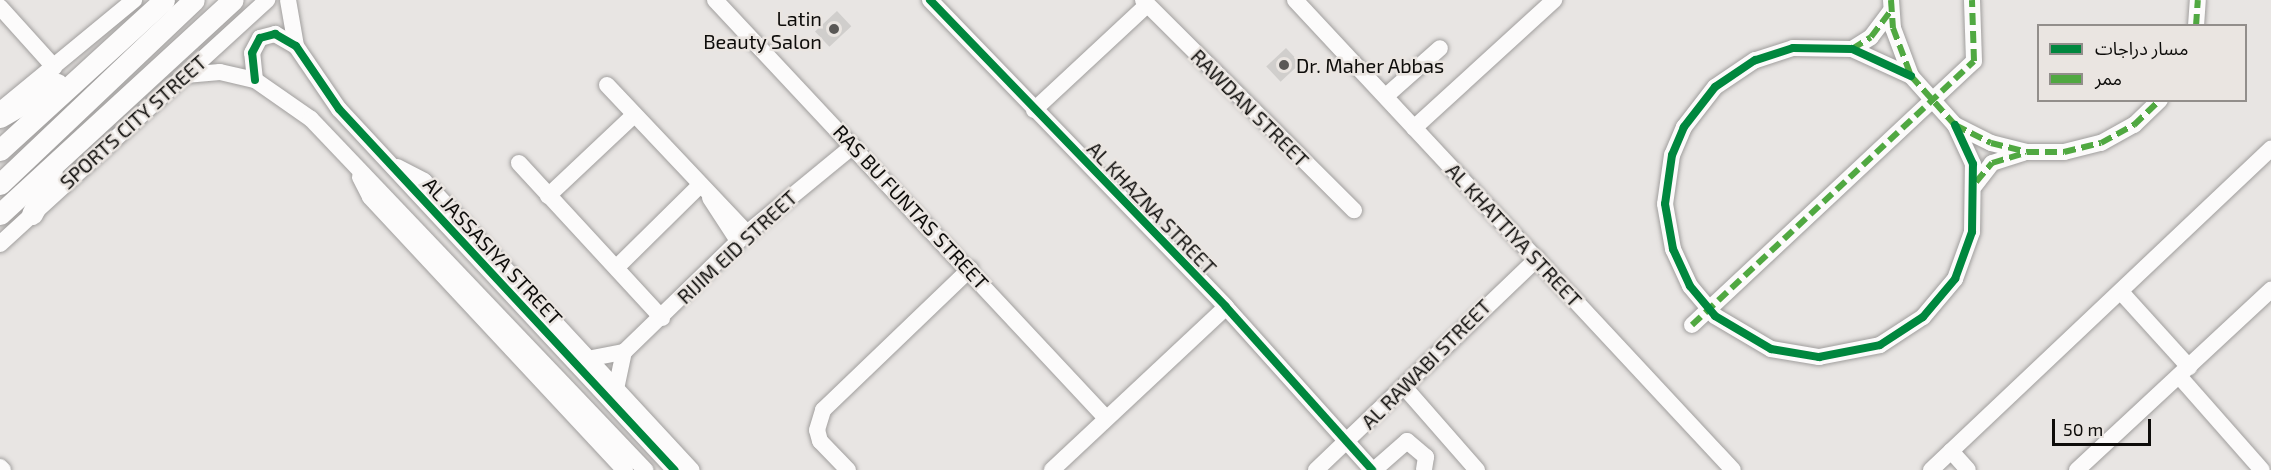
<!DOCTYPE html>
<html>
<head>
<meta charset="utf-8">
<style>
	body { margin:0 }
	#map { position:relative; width:2271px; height:470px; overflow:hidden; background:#e8e5e3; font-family:"Exo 2","Noto Sans Arabic",sans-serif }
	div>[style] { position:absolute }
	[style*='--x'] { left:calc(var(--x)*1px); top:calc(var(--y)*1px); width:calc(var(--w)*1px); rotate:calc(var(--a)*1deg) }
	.building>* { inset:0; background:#d0cecc; transform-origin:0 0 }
	.roads { filter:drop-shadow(0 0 2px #a09e9d) drop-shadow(0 0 2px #a09e9d) }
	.minor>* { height:16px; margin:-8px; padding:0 8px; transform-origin:8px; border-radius:8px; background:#fcfbfb }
	.major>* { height:21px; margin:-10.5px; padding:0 10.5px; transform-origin:10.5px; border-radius:10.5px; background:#fcfbfb }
	.quiet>* { height:6px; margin-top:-3px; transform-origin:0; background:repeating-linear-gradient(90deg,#50a841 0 12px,transparent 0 18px) }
	.cycleway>* { height:8px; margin:-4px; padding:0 4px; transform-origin:4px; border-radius:4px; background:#00873e }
	.dots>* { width:16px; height:16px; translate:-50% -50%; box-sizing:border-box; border:3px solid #eae5e1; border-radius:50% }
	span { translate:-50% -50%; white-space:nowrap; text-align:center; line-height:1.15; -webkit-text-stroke:5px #eae5e1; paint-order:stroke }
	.poi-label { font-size:20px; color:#0d0c0a }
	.right { translate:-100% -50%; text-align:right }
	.left { translate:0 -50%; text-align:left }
	.street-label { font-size:20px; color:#0d0c0a }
	.legend { position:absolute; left:2037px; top:24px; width:210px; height:78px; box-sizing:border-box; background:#eae5e1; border:2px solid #928e8b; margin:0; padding:8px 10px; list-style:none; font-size:18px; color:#0d0c0a }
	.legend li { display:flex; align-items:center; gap:12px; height:30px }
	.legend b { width:30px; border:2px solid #928e8b }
	.scale { position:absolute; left:2052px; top:419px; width:99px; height:27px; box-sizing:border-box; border:3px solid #0d0c0a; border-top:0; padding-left:8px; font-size:18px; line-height:21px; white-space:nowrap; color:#0d0c0a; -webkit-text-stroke:4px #eae5e1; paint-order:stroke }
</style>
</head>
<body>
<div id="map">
	<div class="building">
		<div style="left:837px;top:11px;width:21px;height:30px;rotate:47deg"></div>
		<div style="left:1286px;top:48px;width:21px;height:27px;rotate:47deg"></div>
	</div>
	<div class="roads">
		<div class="minor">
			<div style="--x:288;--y:0;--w:47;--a:80.1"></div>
			<div style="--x:715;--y:0;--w:571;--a:46.92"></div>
			<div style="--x:930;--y:0;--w:426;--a:46"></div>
			<div style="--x:1226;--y:307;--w:219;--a:48.1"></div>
			<div style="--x:1143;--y:0;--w:298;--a:44.9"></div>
			<div style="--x:1295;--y:0;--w:642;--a:47.02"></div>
			<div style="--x:1891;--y:0;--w:28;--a:86"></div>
			<div style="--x:1893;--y:28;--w:51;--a:69.4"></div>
			<div style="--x:1911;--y:76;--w:66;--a:48.1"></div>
			<div style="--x:1955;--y:125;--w:40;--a:26.6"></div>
			<div style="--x:1991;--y:143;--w:37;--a:14"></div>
			<div style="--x:2027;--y:152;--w:37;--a:0"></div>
			<div style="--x:2064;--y:152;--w:38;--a:-14"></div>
			<div style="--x:2101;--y:143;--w:38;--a:-29"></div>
			<div style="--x:2134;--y:125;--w:36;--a:-44"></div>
			<div style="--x:0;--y:7;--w:81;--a:48"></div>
			<div style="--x:2196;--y:26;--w:26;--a:-86"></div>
			<div style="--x:1852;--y:49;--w:22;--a:-32"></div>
			<div style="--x:1871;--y:37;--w:31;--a:-53"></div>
			<div style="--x:185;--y:75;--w:35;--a:-5"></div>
			<div style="--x:220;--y:72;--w:36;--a:13"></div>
			<div style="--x:255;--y:80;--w:68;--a:34.9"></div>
			<div style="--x:311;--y:119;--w:485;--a:46.4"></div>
			<div style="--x:1911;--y:76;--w:65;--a:-155.4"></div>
			<div style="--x:1852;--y:49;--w:59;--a:-179"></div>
			<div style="--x:1793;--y:48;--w:40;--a:162"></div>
			<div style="--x:1755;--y:60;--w:48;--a:146"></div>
			<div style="--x:1715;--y:87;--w:51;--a:127.8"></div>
			<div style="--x:1684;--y:127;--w:30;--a:113"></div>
			<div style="--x:1672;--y:155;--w:49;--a:98.1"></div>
			<div style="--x:1665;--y:204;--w:46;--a:79.9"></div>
			<div style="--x:1673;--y:249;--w:41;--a:65.3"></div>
			<div style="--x:1690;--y:286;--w:39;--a:50"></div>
			<div style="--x:1715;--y:316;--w:65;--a:30.5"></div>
			<div style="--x:1771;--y:349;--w:49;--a:9.5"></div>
			<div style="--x:1819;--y:357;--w:62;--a:-11.1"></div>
			<div style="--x:1880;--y:345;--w:51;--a:-33.1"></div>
			<div style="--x:1923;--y:317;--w:50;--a:-49.9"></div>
			<div style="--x:1955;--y:279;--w:50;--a:-70.1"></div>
			<div style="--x:1972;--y:232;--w:68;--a:-89.2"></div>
			<div style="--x:1973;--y:164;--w:43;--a:-114.8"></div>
			<div style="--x:255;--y:80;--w:27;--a:-96"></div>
			<div style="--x:252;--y:53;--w:17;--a:-62"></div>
			<div style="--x:260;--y:38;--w:16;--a:-15"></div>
			<div style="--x:275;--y:34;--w:24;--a:30"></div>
			<div style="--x:296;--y:46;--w:76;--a:55.7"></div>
			<div style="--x:339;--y:109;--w:493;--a:47.1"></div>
			<div style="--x:607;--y:85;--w:204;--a:46.6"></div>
			<div style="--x:1386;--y:96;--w:72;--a:-41.6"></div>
			<div style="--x:3;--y:108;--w:170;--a:-39.5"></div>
			<div style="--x:1034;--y:110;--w:154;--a:-42.9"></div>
			<div style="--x:1414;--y:128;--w:190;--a:-42.4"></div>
			<div style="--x:519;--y:163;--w:211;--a:47.3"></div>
			<div style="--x:397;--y:167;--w:30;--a:27"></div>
			<div style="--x:424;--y:181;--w:394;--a:47.2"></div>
			<div style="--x:360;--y:177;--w:22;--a:63"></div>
			<div style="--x:370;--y:197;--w:374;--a:47"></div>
			<div style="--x:1975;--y:185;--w:28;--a:-52"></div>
			<div style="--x:1992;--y:163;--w:33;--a:-18"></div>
			<div style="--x:548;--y:196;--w:118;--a:-43.3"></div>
			<div style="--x:710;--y:198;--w:51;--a:56.9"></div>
			<div style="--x:0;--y:244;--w:362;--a:-42.4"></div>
			<div style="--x:617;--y:267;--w:115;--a:-44.6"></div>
			<div style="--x:2122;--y:293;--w:100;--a:47.8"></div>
			<div style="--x:1692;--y:325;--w:386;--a:-43.1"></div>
			<div style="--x:1974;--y:61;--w:61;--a:-91.9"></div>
			<div style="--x:587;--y:359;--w:38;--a:-11"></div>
			<div style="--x:624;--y:352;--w:171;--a:-44.1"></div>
			<div style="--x:747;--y:233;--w:137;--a:-39.4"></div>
			<div style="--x:2179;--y:376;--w:125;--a:48.6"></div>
			<div style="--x:616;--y:389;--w:38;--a:-78"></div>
			<div style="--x:1406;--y:389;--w:108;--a:48.8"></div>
			<div style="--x:1951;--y:451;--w:25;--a:48"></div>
			<div style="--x:0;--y:467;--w:4;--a:45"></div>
			<div style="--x:848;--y:470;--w:40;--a:-134"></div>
			<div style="--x:820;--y:441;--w:11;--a:-105"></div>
			<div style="--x:817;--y:430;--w:21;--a:-73"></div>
			<div style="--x:823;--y:410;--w:204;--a:-43.8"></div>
			<div style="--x:1052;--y:470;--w:238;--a:-43.1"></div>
			<div style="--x:1316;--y:470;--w:306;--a:-43.7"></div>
			<div style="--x:1374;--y:470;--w:44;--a:-41.3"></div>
			<div style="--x:1407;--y:441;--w:25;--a:40"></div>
			<div style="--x:1426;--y:457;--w:13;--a:99"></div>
			<div style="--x:1931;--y:470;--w:468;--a:-43.4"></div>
			<div style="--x:2077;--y:470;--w:265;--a:-42.9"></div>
		</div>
		<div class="major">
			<div style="--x:0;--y:117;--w:66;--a:-30.1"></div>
			<div style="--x:0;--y:150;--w:222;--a:-42.4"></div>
			<div style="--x:0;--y:184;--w:267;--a:-43.5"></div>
			<div style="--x:0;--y:214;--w:316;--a:-42.6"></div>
			<div style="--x:32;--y:214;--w:44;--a:-62.9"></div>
		</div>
	</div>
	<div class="quiet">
		<div style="--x:1891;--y:0;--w:28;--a:86"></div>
		<div style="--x:1893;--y:28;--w:51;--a:69.4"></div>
		<div style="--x:1911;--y:76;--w:66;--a:48.1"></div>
		<div style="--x:1955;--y:125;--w:40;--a:26.6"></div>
		<div style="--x:1991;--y:143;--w:37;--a:14"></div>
		<div style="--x:2027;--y:152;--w:37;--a:0"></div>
		<div style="--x:2064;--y:152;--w:38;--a:-14"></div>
		<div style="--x:2101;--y:143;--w:38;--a:-29"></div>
		<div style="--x:2134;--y:125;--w:36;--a:-44"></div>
		<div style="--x:2196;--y:26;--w:26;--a:-86"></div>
		<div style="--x:1852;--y:49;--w:22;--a:-32"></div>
		<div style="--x:1871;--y:37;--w:31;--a:-53"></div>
		<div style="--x:1976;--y:182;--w:25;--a:-50"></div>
		<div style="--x:1992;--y:163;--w:34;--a:-17"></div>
		<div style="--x:1692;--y:325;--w:386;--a:-43.1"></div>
		<div style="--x:1974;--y:61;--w:61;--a:-91.9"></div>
	</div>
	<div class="cycleway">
		<div style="--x:930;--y:0;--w:426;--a:46"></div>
		<div style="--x:1226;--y:307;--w:219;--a:48.1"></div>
		<div style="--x:1911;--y:76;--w:65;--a:-155.4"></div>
		<div style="--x:1852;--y:49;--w:59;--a:-179"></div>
		<div style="--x:1793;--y:48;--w:40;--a:162"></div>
		<div style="--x:1755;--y:60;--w:48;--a:146"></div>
		<div style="--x:1715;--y:87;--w:51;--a:127.8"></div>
		<div style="--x:1684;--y:127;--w:30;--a:113"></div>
		<div style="--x:1672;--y:155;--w:49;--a:98.1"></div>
		<div style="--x:1665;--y:204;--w:46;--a:79.9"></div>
		<div style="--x:1673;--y:249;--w:41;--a:65.3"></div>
		<div style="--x:1690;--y:286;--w:39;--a:50"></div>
		<div style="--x:1715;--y:316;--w:65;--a:30.5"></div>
		<div style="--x:1771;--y:349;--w:49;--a:9.5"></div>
		<div style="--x:1819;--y:357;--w:62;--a:-11.1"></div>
		<div style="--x:1880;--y:345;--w:51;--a:-33.1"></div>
		<div style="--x:1923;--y:317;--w:50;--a:-49.9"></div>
		<div style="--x:1955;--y:279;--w:50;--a:-70.1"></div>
		<div style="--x:1972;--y:232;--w:68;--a:-89.2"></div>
		<div style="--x:1973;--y:164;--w:43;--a:-114.8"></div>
		<div style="--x:255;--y:80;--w:27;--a:-96"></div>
		<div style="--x:252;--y:53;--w:17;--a:-62"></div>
		<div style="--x:260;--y:38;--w:16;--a:-15"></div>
		<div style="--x:275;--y:34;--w:24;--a:30"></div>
		<div style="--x:296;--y:46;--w:76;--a:55.7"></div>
		<div style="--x:339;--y:109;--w:493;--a:47.1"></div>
	</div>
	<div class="dots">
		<div style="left:834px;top:29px;background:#5a5856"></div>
		<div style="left:1284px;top:65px;background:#5a5856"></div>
	</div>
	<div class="poi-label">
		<span class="right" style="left:822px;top:30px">Latin<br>Beauty Salon</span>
		<span class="left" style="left:1296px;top:65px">Dr. Maher Abbas</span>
	</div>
	<div class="street-label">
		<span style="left:1250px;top:108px;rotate:45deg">RAWDAN STREET</span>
		<span style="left:133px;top:122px;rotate:-42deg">SPORTS CITY STREET</span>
		<span style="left:911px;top:207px;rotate:47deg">RAS BU FUNTAS STREET</span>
		<span style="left:1152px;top:208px;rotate:46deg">AL KHAZNA STREET</span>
		<span style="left:1514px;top:235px;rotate:47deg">AL KHATTIYA STREET</span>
		<span style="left:737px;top:247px;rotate:-43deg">RIJIM EID STREET</span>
		<span style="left:493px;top:251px;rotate:47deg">AL JASSASIYA STREET</span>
		<span style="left:1426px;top:364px;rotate:-45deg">AL RAWABI STREET</span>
	</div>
	<ul class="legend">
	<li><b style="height:8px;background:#00873e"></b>مسار دراجات</li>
	<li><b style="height:8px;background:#50a841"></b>ممر</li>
	</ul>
	<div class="scale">50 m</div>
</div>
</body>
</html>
